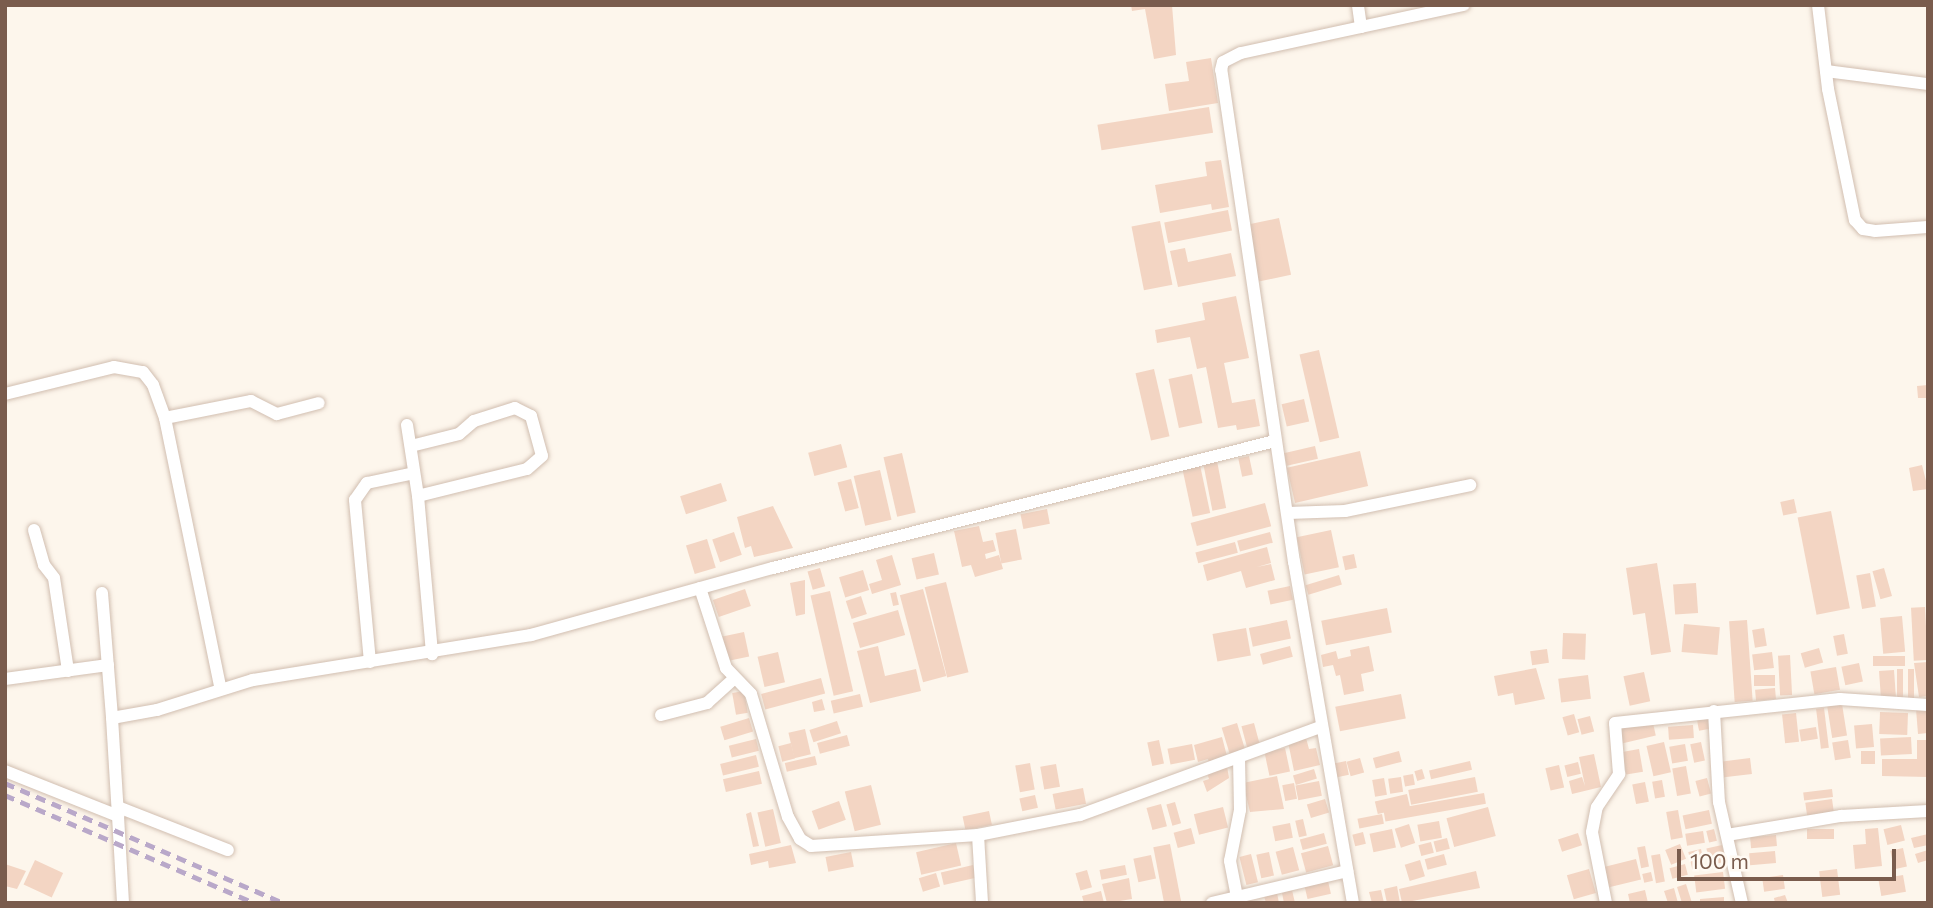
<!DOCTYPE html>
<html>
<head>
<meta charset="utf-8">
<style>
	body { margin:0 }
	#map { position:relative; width:1933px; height:908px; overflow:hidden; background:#fdf6ec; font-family:Commissioner,sans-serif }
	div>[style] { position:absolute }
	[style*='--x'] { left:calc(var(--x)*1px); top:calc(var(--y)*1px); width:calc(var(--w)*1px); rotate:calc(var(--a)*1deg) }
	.building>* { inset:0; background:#f3d5c3; transform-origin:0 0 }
	.roads { filter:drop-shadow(0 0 2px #d1beb0) drop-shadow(0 0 2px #d1beb0) }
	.minor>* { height:12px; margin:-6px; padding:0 6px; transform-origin:6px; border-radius:6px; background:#fff }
	.rail>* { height:4.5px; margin-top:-2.25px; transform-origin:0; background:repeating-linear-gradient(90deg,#b9a8c9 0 10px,transparent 0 17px) }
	span { translate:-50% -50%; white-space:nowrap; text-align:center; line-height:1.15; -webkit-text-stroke:5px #fffaf3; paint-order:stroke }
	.frame { position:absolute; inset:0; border:7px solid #7a5c4d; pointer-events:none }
	.scale { position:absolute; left:1677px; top:849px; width:219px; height:32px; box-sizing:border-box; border:4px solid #7a5c4d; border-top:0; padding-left:9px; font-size:21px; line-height:24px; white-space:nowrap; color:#7a5c4d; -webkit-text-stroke:5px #fffaf3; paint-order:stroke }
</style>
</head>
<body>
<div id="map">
	<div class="building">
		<div style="clip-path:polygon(1131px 5px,1172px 5px,1176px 55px,1154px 59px,1145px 9px,1132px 11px)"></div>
		<div style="clip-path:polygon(1211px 58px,1218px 103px,1169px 111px,1165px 84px,1189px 81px,1186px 62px)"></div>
		<div style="left:1209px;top:107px;width:26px;height:113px;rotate:81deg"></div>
		<div style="clip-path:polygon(1221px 160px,1229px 207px,1212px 210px,1211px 204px,1160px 213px,1155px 185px,1207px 176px,1205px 162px)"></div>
		<div style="left:1228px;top:210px;width:21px;height:65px;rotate:79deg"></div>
		<div style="left:1279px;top:218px;width:58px;height:33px;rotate:78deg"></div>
		<div style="left:1160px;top:221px;width:65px;height:29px;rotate:79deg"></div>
		<div style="clip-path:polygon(1185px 248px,1188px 262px,1231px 253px,1236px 276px,1178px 287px,1170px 251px)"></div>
		<div style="clip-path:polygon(1236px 296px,1249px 358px,1224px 363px,1232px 403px,1255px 399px,1260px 426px,1237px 430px,1236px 425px,1218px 428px,1206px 367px,1197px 369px,1190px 337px,1157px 343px,1155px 330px,1205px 320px,1202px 303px)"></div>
		<div style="left:1319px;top:350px;width:90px;height:20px;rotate:77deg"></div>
		<div style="left:1154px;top:369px;width:69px;height:19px;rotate:77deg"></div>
		<div style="left:1192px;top:374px;width:50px;height:24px;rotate:78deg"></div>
		<div style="clip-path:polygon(1928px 385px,1928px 398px,1918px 398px,1917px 386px)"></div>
		<div style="left:1304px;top:399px;width:23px;height:23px;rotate:77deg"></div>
		<div style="left:841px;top:444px;width:24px;height:34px;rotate:75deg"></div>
		<div style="left:1315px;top:446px;width:13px;height:32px;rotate:77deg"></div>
		<div style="left:1360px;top:451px;width:36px;height:75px;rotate:77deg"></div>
		<div style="left:902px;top:453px;width:61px;height:19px;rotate:77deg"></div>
		<div style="left:1249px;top:456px;width:19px;height:11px;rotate:78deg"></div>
		<div style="left:1217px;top:461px;width:48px;height:14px;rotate:79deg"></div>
		<div style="left:1200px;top:465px;width:49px;height:18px;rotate:78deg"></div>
		<div style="clip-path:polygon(1922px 465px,1928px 489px,1913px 491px,1909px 468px)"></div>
		<div style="left:880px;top:470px;width:51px;height:27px;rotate:77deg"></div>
		<div style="left:851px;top:479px;width:30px;height:14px;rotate:75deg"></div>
		<div style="left:721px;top:483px;width:19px;height:43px;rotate:72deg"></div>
		<div style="left:1794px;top:499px;width:14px;height:14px;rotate:78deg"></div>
		<div style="left:1265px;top:503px;width:24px;height:77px;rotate:75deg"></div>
		<div style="clip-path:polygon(773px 506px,793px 548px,754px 557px,751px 546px,745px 548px,737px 517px)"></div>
		<div style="left:1047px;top:509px;width:15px;height:27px;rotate:79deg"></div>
		<div style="left:1831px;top:511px;width:99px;height:34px;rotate:79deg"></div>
		<div style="clip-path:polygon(979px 526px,983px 542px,993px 540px,996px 551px,985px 554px,986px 559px,999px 555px,1003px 569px,975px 577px,971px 565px,962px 567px,954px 531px)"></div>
		<div style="left:1016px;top:529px;width:31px;height:21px;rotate:79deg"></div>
		<div style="left:1331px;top:530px;width:38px;height:35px;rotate:78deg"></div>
		<div style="left:734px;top:532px;width:24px;height:23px;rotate:71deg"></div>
		<div style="left:1270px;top:532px;width:11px;height:34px;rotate:75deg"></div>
		<div style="left:707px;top:539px;width:30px;height:22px;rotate:73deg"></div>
		<div style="left:1235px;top:542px;width:11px;height:41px;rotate:75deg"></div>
		<div style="clip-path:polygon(1267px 547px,1271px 563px,1257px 567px,1271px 564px,1275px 580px,1246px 588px,1241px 571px,1207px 581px,1203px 565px)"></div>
		<div style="left:934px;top:553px;width:22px;height:23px;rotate:77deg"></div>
		<div style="left:1354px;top:554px;width:14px;height:12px;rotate:78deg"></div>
		<div style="clip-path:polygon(892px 555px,901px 585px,872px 594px,869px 584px,882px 580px,876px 560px)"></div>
		<div style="clip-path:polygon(1657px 563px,1671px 652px,1651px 655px,1645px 613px,1633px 615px,1626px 568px)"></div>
		<div style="left:820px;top:568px;width:19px;height:13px;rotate:74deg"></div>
		<div style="left:1884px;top:568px;width:29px;height:12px;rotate:74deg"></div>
		<div style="left:863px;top:570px;width:21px;height:25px;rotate:73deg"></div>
		<div style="left:1870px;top:573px;width:34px;height:14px;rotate:80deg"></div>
		<div style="left:1339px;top:575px;width:10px;height:35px;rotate:73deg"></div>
		<div style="clip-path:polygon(805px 580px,805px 614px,796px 616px,790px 583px)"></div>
		<div style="left:946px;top:582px;width:93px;height:22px;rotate:76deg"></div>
		<div style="left:1696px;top:583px;width:30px;height:23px;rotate:86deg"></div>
		<div style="left:1290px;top:586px;width:14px;height:23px;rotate:78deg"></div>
		<div style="left:745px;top:589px;width:18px;height:34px;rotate:71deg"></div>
		<div style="left:923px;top:589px;width:90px;height:24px;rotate:75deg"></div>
		<div style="left:830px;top:591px;width:103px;height:20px;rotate:77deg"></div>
		<div style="left:896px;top:592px;width:13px;height:6px;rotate:77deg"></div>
		<div style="left:861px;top:596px;width:19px;height:16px;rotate:72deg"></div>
		<div style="left:1925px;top:607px;width:53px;height:14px;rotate:87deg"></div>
		<div style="left:1387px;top:608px;width:25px;height:67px;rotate:79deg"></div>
		<div style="left:898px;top:610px;width:26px;height:47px;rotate:74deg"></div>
		<div style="left:1902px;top:616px;width:36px;height:22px;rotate:85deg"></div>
		<div style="left:1287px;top:620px;width:19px;height:39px;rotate:78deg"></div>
		<div style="left:1747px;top:620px;width:81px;height:18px;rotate:86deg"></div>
		<div style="left:1684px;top:624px;width:36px;height:28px;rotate:5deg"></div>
		<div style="left:1246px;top:628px;width:28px;height:34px;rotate:80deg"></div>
		<div style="left:1764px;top:628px;width:18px;height:12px;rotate:81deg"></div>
		<div style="left:744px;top:632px;width:25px;height:22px;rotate:78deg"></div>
		<div style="left:1563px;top:633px;width:23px;height:26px;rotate:2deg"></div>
		<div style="left:1844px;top:634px;width:20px;height:11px;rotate:79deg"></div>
		<div style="clip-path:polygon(878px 646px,885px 676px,916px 669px,921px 691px,870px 703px,857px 651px)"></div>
		<div style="left:1290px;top:646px;width:11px;height:31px;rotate:75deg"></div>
		<div style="clip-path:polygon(1369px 646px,1374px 671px,1361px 674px,1364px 691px,1344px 695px,1340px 675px,1336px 676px,1333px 665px,1323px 667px,1321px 655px,1336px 651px,1338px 659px,1351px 656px,1350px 650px)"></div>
		<div style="left:1819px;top:648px;width:15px;height:19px;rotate:74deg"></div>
		<div style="left:1547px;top:649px;width:14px;height:17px;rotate:82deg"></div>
		<div style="left:778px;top:652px;width:31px;height:21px;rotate:77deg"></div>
		<div style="left:1772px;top:652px;width:16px;height:20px;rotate:83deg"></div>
		<div style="left:1790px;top:655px;width:40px;height:12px;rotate:87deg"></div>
		<div style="left:1905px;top:656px;width:10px;height:32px;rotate:90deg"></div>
		<div style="clip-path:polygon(1928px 662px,1928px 696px,1919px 697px,1914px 663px)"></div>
		<div style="left:1859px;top:663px;width:19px;height:18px;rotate:78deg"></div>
		<div style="left:1836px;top:667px;width:23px;height:26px;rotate:80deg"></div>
		<div style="clip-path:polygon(1536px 668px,1545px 699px,1515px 705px,1513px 693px,1498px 696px,1494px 676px)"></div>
		<div style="left:1897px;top:669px;width:6px;height:29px"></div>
		<div style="left:1908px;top:669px;width:6px;height:30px"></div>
		<div style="left:1894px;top:670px;width:28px;height:15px;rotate:86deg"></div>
		<div style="left:1644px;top:672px;width:30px;height:21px;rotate:78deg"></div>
		<div style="left:1588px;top:675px;width:24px;height:30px;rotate:83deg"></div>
		<div style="left:1754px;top:675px;width:21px;height:11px"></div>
		<div style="left:821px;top:678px;width:16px;height:62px;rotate:75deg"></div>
		<div style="left:1775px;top:688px;width:11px;height:20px;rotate:85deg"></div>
		<div style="left:744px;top:691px;width:22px;height:12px;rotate:80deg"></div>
		<div style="left:860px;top:694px;width:13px;height:30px;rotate:77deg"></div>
		<div style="left:1401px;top:694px;width:25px;height:67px;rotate:79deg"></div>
		<div style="clip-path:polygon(822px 699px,825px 710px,814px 712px,812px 702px)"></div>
		<div style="left:1842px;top:704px;width:32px;height:15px;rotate:81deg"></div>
		<div style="left:1824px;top:708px;width:40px;height:8px;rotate:83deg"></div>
		<div style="clip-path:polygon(1928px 708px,1928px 733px,1918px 734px,1916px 709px)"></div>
		<div style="left:1880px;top:712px;width:28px;height:22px;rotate:2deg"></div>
		<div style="left:1796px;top:713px;width:29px;height:14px;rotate:84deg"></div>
		<div style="left:1574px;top:714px;width:19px;height:12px;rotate:74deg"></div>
		<div style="left:1707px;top:714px;width:15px;height:11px;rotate:79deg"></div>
		<div style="left:1590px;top:716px;width:16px;height:13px;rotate:75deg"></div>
		<div style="left:749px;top:718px;width:14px;height:30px;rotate:73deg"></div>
		<div style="left:1652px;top:719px;width:17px;height:37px;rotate:77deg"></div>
		<div style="left:837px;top:721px;width:13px;height:29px;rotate:72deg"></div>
		<div style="left:1237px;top:723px;width:31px;height:16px;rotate:73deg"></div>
		<div style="left:1254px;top:723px;width:23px;height:13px;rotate:75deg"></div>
		<div style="left:1872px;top:724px;width:23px;height:18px;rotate:85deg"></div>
		<div style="left:1693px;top:725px;width:13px;height:25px;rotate:86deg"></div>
		<div style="left:1816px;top:727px;width:12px;height:17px;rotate:81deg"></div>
		<div style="left:805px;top:729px;width:26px;height:17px;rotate:77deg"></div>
		<div style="left:847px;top:735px;width:11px;height:31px;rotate:75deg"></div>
		<div style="clip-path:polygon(1222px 737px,1228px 760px,1209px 765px,1208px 759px,1198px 762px,1194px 745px)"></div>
		<div style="left:1911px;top:737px;width:17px;height:31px;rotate:87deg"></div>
		<div style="clip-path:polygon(1306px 738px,1309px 749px,1316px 748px,1320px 765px,1294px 771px,1288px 742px)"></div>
		<div style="left:756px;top:739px;width:12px;height:28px;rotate:76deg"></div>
		<div style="left:1159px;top:740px;width:24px;height:12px;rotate:78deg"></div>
		<div style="left:1848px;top:740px;width:18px;height:16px;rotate:81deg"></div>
		<div style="clip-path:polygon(1917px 740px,1928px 740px,1928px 777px,1882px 776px,1882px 759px,1917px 759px)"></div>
		<div style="left:1664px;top:742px;width:31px;height:18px;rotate:77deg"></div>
		<div style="left:1701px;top:742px;width:19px;height:11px;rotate:78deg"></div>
		<div style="left:791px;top:743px;width:16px;height:13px;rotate:76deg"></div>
		<div style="left:1192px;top:744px;width:16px;height:25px;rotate:79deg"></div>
		<div style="left:1685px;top:744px;width:17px;height:16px;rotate:80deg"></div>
		<div style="left:1285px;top:748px;width:24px;height:21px;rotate:78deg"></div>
		<div style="left:1639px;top:749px;width:23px;height:17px;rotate:80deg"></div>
		<div style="left:1399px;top:751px;width:11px;height:27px;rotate:75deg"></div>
		<div style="left:1861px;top:751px;width:14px;height:13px"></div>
		<div style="clip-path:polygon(1594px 754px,1601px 787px,1572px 794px,1569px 781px,1582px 777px,1585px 786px,1579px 757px)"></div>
		<div style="left:756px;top:755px;width:12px;height:37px;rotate:76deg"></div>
		<div style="left:815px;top:756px;width:9px;height:31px;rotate:77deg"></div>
		<div style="left:1360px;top:758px;width:15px;height:14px;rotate:74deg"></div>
		<div style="left:1750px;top:758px;width:16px;height:28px;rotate:83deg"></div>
		<div style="left:1346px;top:761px;width:14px;height:12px;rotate:78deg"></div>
		<div style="left:1470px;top:761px;width:9px;height:42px;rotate:77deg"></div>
		<div style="left:1578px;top:762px;width:12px;height:14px;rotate:76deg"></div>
		<div style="left:1030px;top:763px;width:27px;height:15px;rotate:80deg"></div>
		<div style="left:1056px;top:764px;width:23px;height:16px;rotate:80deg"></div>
		<div style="left:1559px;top:765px;width:23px;height:14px;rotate:77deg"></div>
		<div style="clip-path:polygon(1227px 766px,1229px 778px,1207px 792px,1203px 781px,1209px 779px,1207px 773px)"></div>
		<div style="left:1686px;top:766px;width:28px;height:14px;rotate:80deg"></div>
		<div style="left:1314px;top:769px;width:10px;height:22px;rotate:73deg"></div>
		<div style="left:1422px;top:769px;width:10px;height:8px;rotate:73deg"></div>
		<div style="left:759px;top:771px;width:13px;height:37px;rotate:77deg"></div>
		<div style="left:1413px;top:774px;width:11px;height:10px;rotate:80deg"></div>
		<div style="clip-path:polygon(1277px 776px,1284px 809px,1250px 812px,1243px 783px)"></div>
		<div style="left:1401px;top:777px;width:15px;height:13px;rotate:82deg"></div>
		<div style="left:1475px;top:777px;width:15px;height:68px;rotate:79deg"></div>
		<div style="left:1384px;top:778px;width:17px;height:12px;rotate:80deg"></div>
		<div style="left:1707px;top:778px;width:16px;height:12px;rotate:75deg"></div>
		<div style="left:1662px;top:780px;width:17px;height:10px;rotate:80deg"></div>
		<div style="left:1319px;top:781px;width:15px;height:24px;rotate:79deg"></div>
		<div style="left:1645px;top:782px;width:20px;height:13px;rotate:79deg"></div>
		<div style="left:1294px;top:783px;width:16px;height:12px;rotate:79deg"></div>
		<div style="left:871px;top:785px;width:41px;height:27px;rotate:76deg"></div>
		<div style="left:1083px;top:788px;width:16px;height:31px;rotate:79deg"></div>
		<div style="left:1832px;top:789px;width:8px;height:29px;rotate:83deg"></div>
		<div style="left:1484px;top:793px;width:11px;height:102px;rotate:80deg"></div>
		<div style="left:1407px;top:794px;width:13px;height:33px;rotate:77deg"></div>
		<div style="left:1035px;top:795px;width:13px;height:16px;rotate:77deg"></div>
		<div style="left:1325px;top:799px;width:14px;height:19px;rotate:73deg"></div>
		<div style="left:1832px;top:799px;width:14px;height:27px;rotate:82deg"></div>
		<div style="left:839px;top:801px;width:20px;height:29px;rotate:70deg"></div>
		<div style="left:1175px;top:802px;width:22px;height:9px;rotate:74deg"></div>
		<div style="left:1161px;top:804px;width:23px;height:15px;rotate:75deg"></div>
		<div style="left:1223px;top:807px;width:21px;height:30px;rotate:76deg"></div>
		<div style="left:1488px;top:807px;width:30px;height:43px;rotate:75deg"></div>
		<div style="left:773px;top:809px;width:35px;height:16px;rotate:77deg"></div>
		<div style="left:1678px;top:810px;width:28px;height:12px;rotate:80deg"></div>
		<div style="left:1709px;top:810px;width:14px;height:27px;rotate:78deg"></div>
		<div style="left:989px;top:811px;width:14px;height:27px;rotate:78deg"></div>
		<div style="clip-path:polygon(751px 812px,759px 846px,753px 847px,746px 814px)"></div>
		<div style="left:1382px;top:814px;width:10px;height:25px;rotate:79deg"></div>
		<div style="left:1303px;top:819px;width:17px;height:8px;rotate:77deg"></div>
		<div style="left:1439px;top:821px;width:17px;height:22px;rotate:80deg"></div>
		<div style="left:1290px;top:823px;width:15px;height:18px;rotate:79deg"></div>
		<div style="left:1409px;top:824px;width:20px;height:15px;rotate:72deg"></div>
		<div style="left:1901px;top:825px;width:16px;height:18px;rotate:76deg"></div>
		<div style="left:1191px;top:828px;width:16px;height:18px;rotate:75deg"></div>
		<div style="clip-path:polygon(1878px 828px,1882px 866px,1855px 869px,1853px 845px,1866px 844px,1865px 829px)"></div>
		<div style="left:1392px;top:829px;width:19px;height:23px;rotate:78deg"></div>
		<div style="left:1714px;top:829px;width:12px;height:8px;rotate:76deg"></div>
		<div style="left:1834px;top:829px;width:10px;height:27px;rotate:90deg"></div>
		<div style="left:1703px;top:831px;width:12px;height:18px;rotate:81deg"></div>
		<div style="left:1363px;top:832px;width:12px;height:11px;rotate:76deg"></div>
		<div style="left:1324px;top:833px;width:11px;height:25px;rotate:75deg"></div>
		<div style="left:1578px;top:833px;width:13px;height:21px;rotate:72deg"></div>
		<div style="clip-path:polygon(1928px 834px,1928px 845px,1914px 848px,1911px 838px)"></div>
		<div style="left:1776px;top:835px;width:11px;height:26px;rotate:85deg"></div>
		<div style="left:1447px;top:838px;width:11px;height:14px;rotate:75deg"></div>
		<div style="left:1431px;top:842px;width:11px;height:13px;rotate:75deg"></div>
		<div style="left:956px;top:843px;width:23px;height:41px;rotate:77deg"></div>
		<div style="left:1170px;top:844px;width:60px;height:17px;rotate:79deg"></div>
		<div style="left:1680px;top:844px;width:16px;height:16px;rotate:68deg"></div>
		<div style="clip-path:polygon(791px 845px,796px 863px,769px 868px,768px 861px,751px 865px,749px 854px)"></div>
		<div style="left:1722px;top:845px;width:17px;height:16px;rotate:77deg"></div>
		<div style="left:1328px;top:846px;width:20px;height:28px;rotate:75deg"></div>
		<div style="left:1645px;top:846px;width:21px;height:8px;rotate:79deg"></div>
		<div style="left:1293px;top:847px;width:24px;height:18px;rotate:75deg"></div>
		<div style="left:1903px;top:848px;width:19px;height:13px;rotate:78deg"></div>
		<div style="left:1701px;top:849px;width:18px;height:13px;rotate:77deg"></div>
		<div style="clip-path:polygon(1928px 850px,1928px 860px,1918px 863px,1915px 854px)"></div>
		<div style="left:1775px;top:851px;width:12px;height:26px;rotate:85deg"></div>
		<div style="left:851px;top:852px;width:15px;height:26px;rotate:79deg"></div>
		<div style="left:1269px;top:852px;width:24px;height:13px;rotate:78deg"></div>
		<div style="left:1251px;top:854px;width:29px;height:12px;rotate:76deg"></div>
		<div style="left:1444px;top:854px;width:11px;height:20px;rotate:75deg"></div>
		<div style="left:1660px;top:854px;width:28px;height:9px;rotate:80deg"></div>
		<div style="left:1151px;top:855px;width:24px;height:18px;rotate:78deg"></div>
		<div style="left:1636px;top:859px;width:21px;height:34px;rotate:76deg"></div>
		<div style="left:35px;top:860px;width:31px;height:27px;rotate:25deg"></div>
		<div style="left:1420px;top:860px;width:17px;height:16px;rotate:73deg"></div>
		<div style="clip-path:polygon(5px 864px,26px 871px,17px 889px,5px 886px)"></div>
		<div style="left:1685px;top:864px;width:11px;height:16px;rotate:75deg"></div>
		<div style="left:973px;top:865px;width:13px;height:33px;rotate:77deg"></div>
		<div style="left:1125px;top:865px;width:10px;height:26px;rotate:79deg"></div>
		<div style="left:1589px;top:869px;width:25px;height:23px;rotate:74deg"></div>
		<div style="left:1837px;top:869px;width:26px;height:18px;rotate:83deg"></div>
		<div style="left:1087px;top:870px;width:18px;height:12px;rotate:74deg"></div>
		<div style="clip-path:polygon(1476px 871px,1480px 888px,1402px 903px,1399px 889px)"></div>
		<div style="left:1651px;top:872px;width:9px;height:9px;rotate:77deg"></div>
		<div style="left:1723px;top:872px;width:17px;height:29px;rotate:83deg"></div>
		<div style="left:936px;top:873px;width:14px;height:18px;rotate:73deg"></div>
		<div style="left:1783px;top:875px;width:14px;height:21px;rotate:82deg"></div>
		<div style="left:1903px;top:875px;width:17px;height:25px;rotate:80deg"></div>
		<div style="clip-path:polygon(1129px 878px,1132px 899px,1107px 903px,1102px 884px)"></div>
		<div style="left:1328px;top:881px;width:13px;height:24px;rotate:77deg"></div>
		<div style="clip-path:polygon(1686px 884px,1692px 903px,1682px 903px,1677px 887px)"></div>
		<div style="clip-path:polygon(1397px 886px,1400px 903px,1387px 903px,1384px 889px)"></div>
		<div style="clip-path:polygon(1674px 888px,1678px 903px,1668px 903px,1664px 891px)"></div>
		<div style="clip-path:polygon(1292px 890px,1295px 903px,1284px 903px,1282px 893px)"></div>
		<div style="clip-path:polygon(1381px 890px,1384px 903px,1372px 903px,1369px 892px)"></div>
		<div style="clip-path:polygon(1645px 890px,1648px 903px,1630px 903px,1628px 894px)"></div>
		<div style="clip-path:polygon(1101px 891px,1104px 903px,1084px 903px,1082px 896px)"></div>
		<div style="clip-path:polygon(1277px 893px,1279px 903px,1266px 903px,1264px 896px)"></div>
		<div style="clip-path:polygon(1785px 895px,1788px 903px,1775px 903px,1774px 898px)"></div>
		<div style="clip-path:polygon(1724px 897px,1724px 903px,1700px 903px,1700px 899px)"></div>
	</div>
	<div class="roads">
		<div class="minor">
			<div style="--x:1818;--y:5;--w:85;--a:83.2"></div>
			<div style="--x:1828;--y:89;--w:134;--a:78.4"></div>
			<div style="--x:1855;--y:220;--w:12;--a:48"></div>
			<div style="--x:1863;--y:229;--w:12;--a:9"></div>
			<div style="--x:1875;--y:231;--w:53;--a:-4.3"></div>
			<div style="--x:1361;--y:27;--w:105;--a:-12.1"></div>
			<div style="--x:1826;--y:71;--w:103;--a:7.3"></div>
			<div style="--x:5;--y:394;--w:112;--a:-13.9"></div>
			<div style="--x:114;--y:367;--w:29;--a:10"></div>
			<div style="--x:143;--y:372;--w:16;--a:52"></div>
			<div style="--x:153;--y:385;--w:35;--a:70"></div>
			<div style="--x:165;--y:418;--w:275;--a:78.4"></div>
			<div style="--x:165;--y:418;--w:88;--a:-11.2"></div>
			<div style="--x:251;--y:401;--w:29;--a:27"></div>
			<div style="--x:277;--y:414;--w:43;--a:-14.7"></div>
			<div style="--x:407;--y:425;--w:72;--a:81.2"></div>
			<div style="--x:418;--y:496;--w:159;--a:84.9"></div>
			<div style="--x:411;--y:446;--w:49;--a:-14"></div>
			<div style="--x:459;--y:434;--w:20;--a:-41"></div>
			<div style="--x:474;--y:421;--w:43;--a:-17.6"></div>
			<div style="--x:515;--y:408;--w:18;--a:27"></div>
			<div style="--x:531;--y:416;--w:41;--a:74.6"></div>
			<div style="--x:542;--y:456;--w:20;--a:139"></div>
			<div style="--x:527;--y:469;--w:112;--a:166.1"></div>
			<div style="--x:1288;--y:513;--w:57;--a:-2"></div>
			<div style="--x:1345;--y:511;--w:128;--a:-11.7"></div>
			<div style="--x:34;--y:530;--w:36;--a:74"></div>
			<div style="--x:44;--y:565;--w:16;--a:52"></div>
			<div style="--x:54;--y:578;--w:94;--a:81.4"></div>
			<div style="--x:700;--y:588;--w:84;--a:72"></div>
			<div style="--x:726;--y:668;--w:36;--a:46"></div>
			<div style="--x:751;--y:694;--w:128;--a:73.3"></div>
			<div style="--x:788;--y:817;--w:25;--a:61"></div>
			<div style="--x:800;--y:839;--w:13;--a:32"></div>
			<div style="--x:811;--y:846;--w:167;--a:-3.8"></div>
			<div style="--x:978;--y:835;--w:104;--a:-11.1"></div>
			<div style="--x:1080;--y:815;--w:256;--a:-20.1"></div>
			<div style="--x:102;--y:593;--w:125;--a:85.4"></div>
			<div style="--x:370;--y:662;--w:163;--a:-95.3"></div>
			<div style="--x:355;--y:500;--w:21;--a:-55"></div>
			<div style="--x:367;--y:483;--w:48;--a:-12"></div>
			<div style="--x:5;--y:679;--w:104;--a:-7.7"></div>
			<div style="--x:1714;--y:711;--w:91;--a:86.9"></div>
			<div style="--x:1719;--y:802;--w:104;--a:77.2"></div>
			<div style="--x:661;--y:715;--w:48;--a:-14.6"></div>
			<div style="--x:707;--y:703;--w:36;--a:-42"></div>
			<div style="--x:5;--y:771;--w:122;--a:21.7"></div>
			<div style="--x:118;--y:816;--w:87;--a:86.7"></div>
			<div style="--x:118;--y:807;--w:118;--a:21.4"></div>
			<div style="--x:118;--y:816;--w:98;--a:-93.5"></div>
			<div style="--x:112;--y:718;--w:46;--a:-10.1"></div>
			<div style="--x:157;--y:710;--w:101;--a:-17.4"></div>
			<div style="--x:253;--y:680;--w:282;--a:-9.2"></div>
			<div style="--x:531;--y:635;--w:251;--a:-15.5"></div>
			<div style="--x:773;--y:568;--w:518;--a:-14.2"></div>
			<div style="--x:978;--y:835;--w:68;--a:86.6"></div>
			<div style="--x:1727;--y:835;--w:116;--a:-9.5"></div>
			<div style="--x:1841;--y:816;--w:87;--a:-3.3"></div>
			<div style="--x:1237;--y:897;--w:37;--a:-101"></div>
			<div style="--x:1230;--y:861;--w:52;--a:-78.9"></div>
			<div style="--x:1240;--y:810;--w:50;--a:-91.1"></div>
			<div style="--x:1212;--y:903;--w:139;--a:-13.3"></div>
			<div style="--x:1353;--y:903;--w:346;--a:-99.8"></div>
			<div style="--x:1294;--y:562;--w:497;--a:-98.4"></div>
			<div style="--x:1221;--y:70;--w:8;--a:-76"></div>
			<div style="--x:1223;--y:62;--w:20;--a:-27"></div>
			<div style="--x:1241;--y:53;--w:123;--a:-12.2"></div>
			<div style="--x:1361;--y:27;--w:22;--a:-98"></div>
			<div style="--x:1606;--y:903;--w:72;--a:-101.2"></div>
			<div style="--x:1592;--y:832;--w:25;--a:-79"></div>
			<div style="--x:1597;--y:807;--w:40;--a:-56"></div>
			<div style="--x:1619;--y:774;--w:51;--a:-94.5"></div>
			<div style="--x:1615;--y:723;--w:226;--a:-6.1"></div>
			<div style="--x:1840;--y:699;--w:88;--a:3.9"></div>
		</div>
	</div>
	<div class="rail">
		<div style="--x:5;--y:783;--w:304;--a:23.3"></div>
		<div style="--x:5;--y:795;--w:272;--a:23.4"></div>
	</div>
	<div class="frame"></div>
	<div class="scale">100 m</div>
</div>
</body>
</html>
